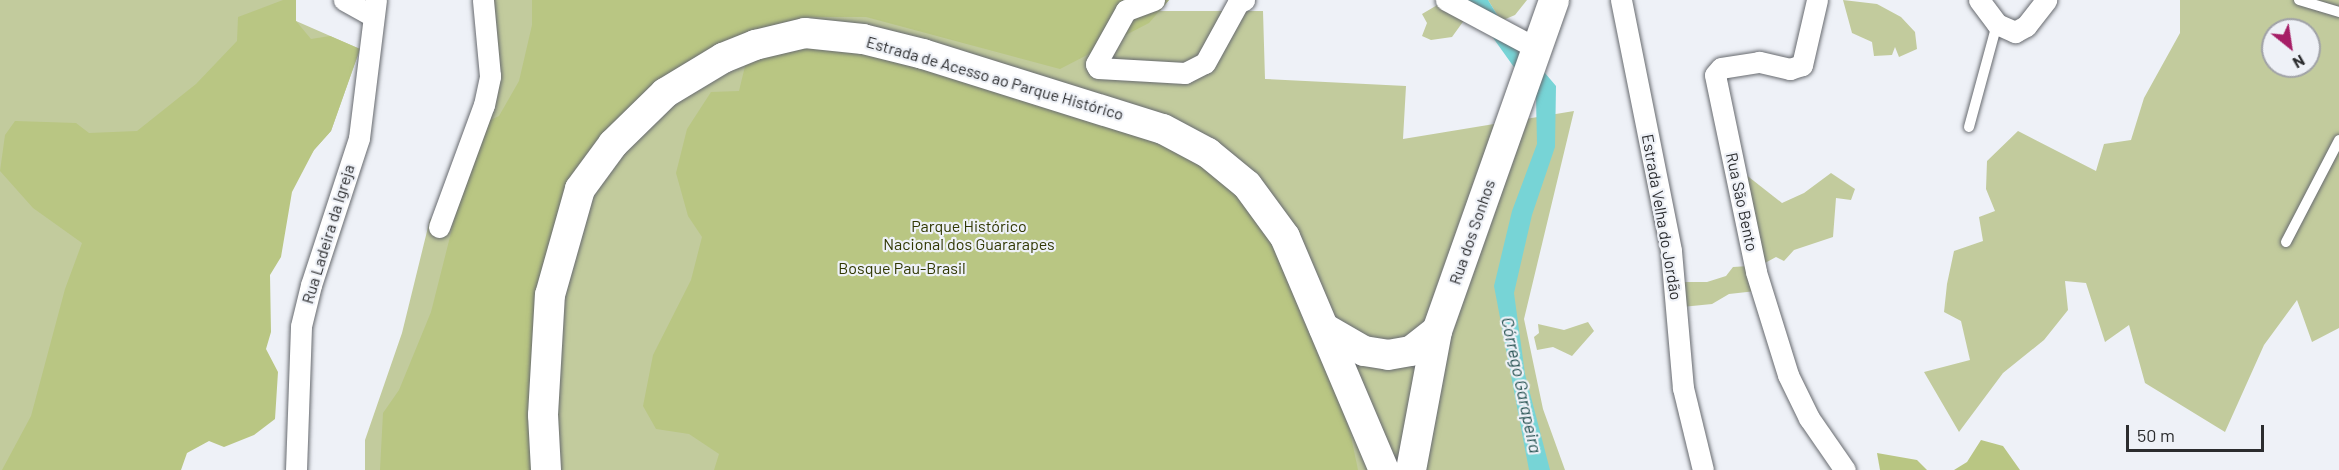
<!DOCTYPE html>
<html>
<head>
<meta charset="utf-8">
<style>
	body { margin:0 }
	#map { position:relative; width:2339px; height:470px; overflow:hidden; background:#eef1f7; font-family:Barlow,sans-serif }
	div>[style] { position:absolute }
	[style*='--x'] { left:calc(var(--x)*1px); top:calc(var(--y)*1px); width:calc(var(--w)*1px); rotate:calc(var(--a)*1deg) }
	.green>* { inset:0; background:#c2cb9d }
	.forest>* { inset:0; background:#b9c683 }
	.water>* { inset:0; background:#77d4d6 }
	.roads { filter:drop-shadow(0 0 2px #676a6f) drop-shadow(0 0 2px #676a6f) }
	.service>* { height:10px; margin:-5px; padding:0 5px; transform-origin:5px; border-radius:5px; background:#fff }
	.minor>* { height:21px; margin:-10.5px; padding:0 10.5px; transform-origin:10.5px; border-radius:10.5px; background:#fff }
	.secondary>* { height:30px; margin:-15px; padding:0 15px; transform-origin:15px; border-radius:15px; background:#fff }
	span { translate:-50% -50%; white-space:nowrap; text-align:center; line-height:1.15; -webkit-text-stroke:4.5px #eef1f7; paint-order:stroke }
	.street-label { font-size:16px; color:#2b2c2e }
	.park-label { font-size:16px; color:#313803 }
	.water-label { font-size:18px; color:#285353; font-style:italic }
	.north { position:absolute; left:2261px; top:18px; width:60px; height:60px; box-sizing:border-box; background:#eef1f7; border:2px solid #a0a2a7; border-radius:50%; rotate:150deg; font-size:16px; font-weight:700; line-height:24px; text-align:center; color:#2b2c2e }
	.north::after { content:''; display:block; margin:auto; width:21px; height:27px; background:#a61e66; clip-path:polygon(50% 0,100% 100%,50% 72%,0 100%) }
	.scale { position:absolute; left:2126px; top:425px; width:138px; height:27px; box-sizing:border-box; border:3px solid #2b2c2e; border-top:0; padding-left:8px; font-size:18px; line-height:21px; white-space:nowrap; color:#2b2c2e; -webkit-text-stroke:4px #eef1f7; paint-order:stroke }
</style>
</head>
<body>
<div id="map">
	<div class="green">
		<div style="clip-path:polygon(0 0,296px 0,296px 21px,360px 49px,331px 131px,314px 150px,272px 213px,155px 470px,0 470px)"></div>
		<div style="clip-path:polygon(478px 0,1169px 0,1160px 11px,1263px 11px,1265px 79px,1406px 86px,1403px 139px,1574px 111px,1524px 319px,1543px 409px,1565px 470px,365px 470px,365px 440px,402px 333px,430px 219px,457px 202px,488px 85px)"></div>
		<div style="clip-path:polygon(1488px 0,1527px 0,1515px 15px,1501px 21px)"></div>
		<div style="clip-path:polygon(1843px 0,1877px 4px,1901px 17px,1915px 32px,1917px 49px,1899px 57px,1895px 47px,1892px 55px,1874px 56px,1872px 42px,1852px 33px)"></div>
		<div style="clip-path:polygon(evenodd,2180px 0,2339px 0,2339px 328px,2312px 342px,2297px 300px,2264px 345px,2225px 432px,2145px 383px,2129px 325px,2105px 342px,2086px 283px,2065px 281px,2068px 310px,2044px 340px,2003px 373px,1959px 432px,1924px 372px,1970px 360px,1961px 321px,1944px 312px,1947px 284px,1954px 251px,1983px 241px,1979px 217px,1995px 211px,1986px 189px,1987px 161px,2018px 131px,2096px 171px,2104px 144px,2131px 140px,2144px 98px,2180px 33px,2180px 0,2273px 30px,2309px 30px,2309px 66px,2273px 66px,2273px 30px)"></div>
		<div style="clip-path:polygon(1439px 4px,1465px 19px,1452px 37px,1431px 40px,1422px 36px,1427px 23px,1422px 14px)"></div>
		<div style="clip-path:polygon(1831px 173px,1855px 189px,1851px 200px,1836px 198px,1833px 237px,1794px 250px,1784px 261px,1776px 257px,1765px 263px,1745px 174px,1782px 203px,1804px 193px)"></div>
		<div style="clip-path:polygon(1749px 266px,1756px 291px,1729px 294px,1712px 304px,1682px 307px,1679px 282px,1707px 282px,1726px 276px,1733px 267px)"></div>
		<div style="clip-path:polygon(1588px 322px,1594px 331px,1572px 356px,1553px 347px,1537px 350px,1534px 337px,1539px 333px,1538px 324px,1564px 330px)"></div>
	</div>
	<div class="forest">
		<div style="clip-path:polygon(283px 0,296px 0,296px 21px,311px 39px,330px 36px,360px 49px,331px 131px,314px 150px,292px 192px,281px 257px,270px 275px,271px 332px,266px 349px,278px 372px,275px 419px,254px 435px,224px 447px,209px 441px,187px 453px,181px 470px,2px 470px,31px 416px,65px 289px,82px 243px,33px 208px,0 171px,5px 135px,15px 121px,76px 123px,89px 133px,137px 131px,196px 84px,237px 41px,238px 17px)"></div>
		<div style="clip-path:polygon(532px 0,1169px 0,1149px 23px,1060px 69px,866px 17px,807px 17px,754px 30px,616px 133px,564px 277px,554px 372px,560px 470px,380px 470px,383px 413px,399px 390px,431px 312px,478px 126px,499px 116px,519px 81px,532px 25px)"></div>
		<div style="clip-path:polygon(814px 38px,1062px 90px,1215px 166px,1293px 272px,1301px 316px,1333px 383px,1350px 432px,1358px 470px,714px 470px,719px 454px,689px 434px,656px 429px,643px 406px,653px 355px,691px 280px,702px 237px,688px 216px,676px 173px,687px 129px,711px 92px,739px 91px,747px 58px)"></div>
		<div style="clip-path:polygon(1981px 440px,2003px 446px,2020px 470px,1954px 470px,1967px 462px)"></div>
		<div style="clip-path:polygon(1877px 453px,1917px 460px,1927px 470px,1880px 470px)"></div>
	</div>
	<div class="water">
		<div style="clip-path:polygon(1466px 0,1488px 0,1501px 21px,1556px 86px,1555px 147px,1532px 215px,1514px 293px,1525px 374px,1550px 470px,1529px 470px,1494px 286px,1512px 211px,1537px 144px,1536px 98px)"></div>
	</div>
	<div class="roads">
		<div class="service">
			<div style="--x:2299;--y:0;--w:42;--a:16.7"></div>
			<div style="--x:1969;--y:127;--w:107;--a:-74.8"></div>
			<div style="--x:2286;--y:242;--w:115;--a:-62.5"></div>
		</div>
		<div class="minor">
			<div style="--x:344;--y:0;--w:33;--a:29"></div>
			<div style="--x:1154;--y:0;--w:30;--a:160"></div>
			<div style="--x:1126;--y:10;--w:62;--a:119.1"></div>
			<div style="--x:1096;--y:64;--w:4;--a:63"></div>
			<div style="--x:1098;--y:68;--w:87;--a:3.3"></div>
			<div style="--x:1185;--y:73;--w:22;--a:-27"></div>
			<div style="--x:1205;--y:63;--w:68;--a:-61.2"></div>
			<div style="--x:1238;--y:3;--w:7;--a:-27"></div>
			<div style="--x:1446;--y:0;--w:102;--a:28.1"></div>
			<div style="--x:1621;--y:0;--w:256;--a:78.7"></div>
			<div style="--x:1671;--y:251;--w:138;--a:85"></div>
			<div style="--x:1683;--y:388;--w:84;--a:76.3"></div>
			<div style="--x:1817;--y:0;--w:67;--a:103"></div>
			<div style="--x:1802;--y:65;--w:13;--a:162"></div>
			<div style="--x:1790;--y:69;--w:32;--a:-167"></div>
			<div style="--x:1759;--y:62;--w:38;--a:171"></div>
			<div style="--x:1721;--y:68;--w:9;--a:131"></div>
			<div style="--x:1715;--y:75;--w:201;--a:78.2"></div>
			<div style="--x:1756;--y:272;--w:108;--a:72.7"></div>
			<div style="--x:1788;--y:375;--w:48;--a:64"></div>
			<div style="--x:1809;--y:418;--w:63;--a:55.3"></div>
			<div style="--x:1979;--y:0;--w:30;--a:53"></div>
			<div style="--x:1997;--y:24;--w:20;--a:24"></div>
			<div style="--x:2015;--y:32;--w:13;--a:-29"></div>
			<div style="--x:2026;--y:26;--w:33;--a:-52"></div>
			<div style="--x:439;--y:227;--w:130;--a:-69.8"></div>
			<div style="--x:484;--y:105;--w:30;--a:-78"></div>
			<div style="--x:490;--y:76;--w:76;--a:-95.3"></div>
			<div style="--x:296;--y:470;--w:144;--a:-88"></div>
			<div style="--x:301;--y:326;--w:42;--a:-76.3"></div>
			<div style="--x:311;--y:285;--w:155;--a:-71.9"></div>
			<div style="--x:359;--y:138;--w:139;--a:-83"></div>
		</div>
		<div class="secondary">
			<div style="--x:1324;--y:328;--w:46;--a:29.9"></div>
			<div style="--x:1364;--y:351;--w:24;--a:9"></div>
			<div style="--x:1388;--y:355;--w:23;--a:-10"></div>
			<div style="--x:1411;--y:351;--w:33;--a:-38"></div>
			<div style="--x:546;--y:470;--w:55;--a:-93.1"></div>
			<div style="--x:543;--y:415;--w:120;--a:-86.7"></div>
			<div style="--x:550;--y:295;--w:110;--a:-74.2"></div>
			<div style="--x:580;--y:189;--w:56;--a:-53.7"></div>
			<div style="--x:613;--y:144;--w:73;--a:-44.4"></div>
			<div style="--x:665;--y:93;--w:68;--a:-31.1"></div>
			<div style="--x:723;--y:58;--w:35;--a:-22"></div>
			<div style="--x:755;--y:45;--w:51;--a:-13.5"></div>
			<div style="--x:805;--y:33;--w:58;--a:5.9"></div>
			<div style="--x:863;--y:39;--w:62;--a:14"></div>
			<div style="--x:923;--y:54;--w:251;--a:17.4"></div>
			<div style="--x:1163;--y:129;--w:51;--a:28.1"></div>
			<div style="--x:1208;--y:153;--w:50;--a:39.4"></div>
			<div style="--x:1247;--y:185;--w:64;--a:53.8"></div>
			<div style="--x:1285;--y:237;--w:253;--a:67"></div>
			<div style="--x:1411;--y:470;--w:141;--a:-79.4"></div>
			<div style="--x:1437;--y:331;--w:351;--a:-70.5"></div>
		</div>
	</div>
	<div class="street-label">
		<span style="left:995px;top:78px;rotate:16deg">Estrada de Acesso ao Parque Histórico</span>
		<span style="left:1742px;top:202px;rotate:78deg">Rua São Bento</span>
		<span style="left:1662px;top:217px;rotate:80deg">Estrada Velha do Jordão</span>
		<span style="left:1472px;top:232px;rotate:-71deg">Rua dos Sonhos</span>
		<span style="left:328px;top:234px;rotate:-73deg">Rua Ladeira da Igreja</span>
	</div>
	<div class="park-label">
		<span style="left:969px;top:235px">Parque Histórico<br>Nacional dos Guararapes</span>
		<span style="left:902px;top:268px">Bosque Pau-Brasil</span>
	</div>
	<div class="water-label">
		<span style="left:1522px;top:385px;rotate:78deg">Córrego Garapeira</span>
	</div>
	<div class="north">N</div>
	<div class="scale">50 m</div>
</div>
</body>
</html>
